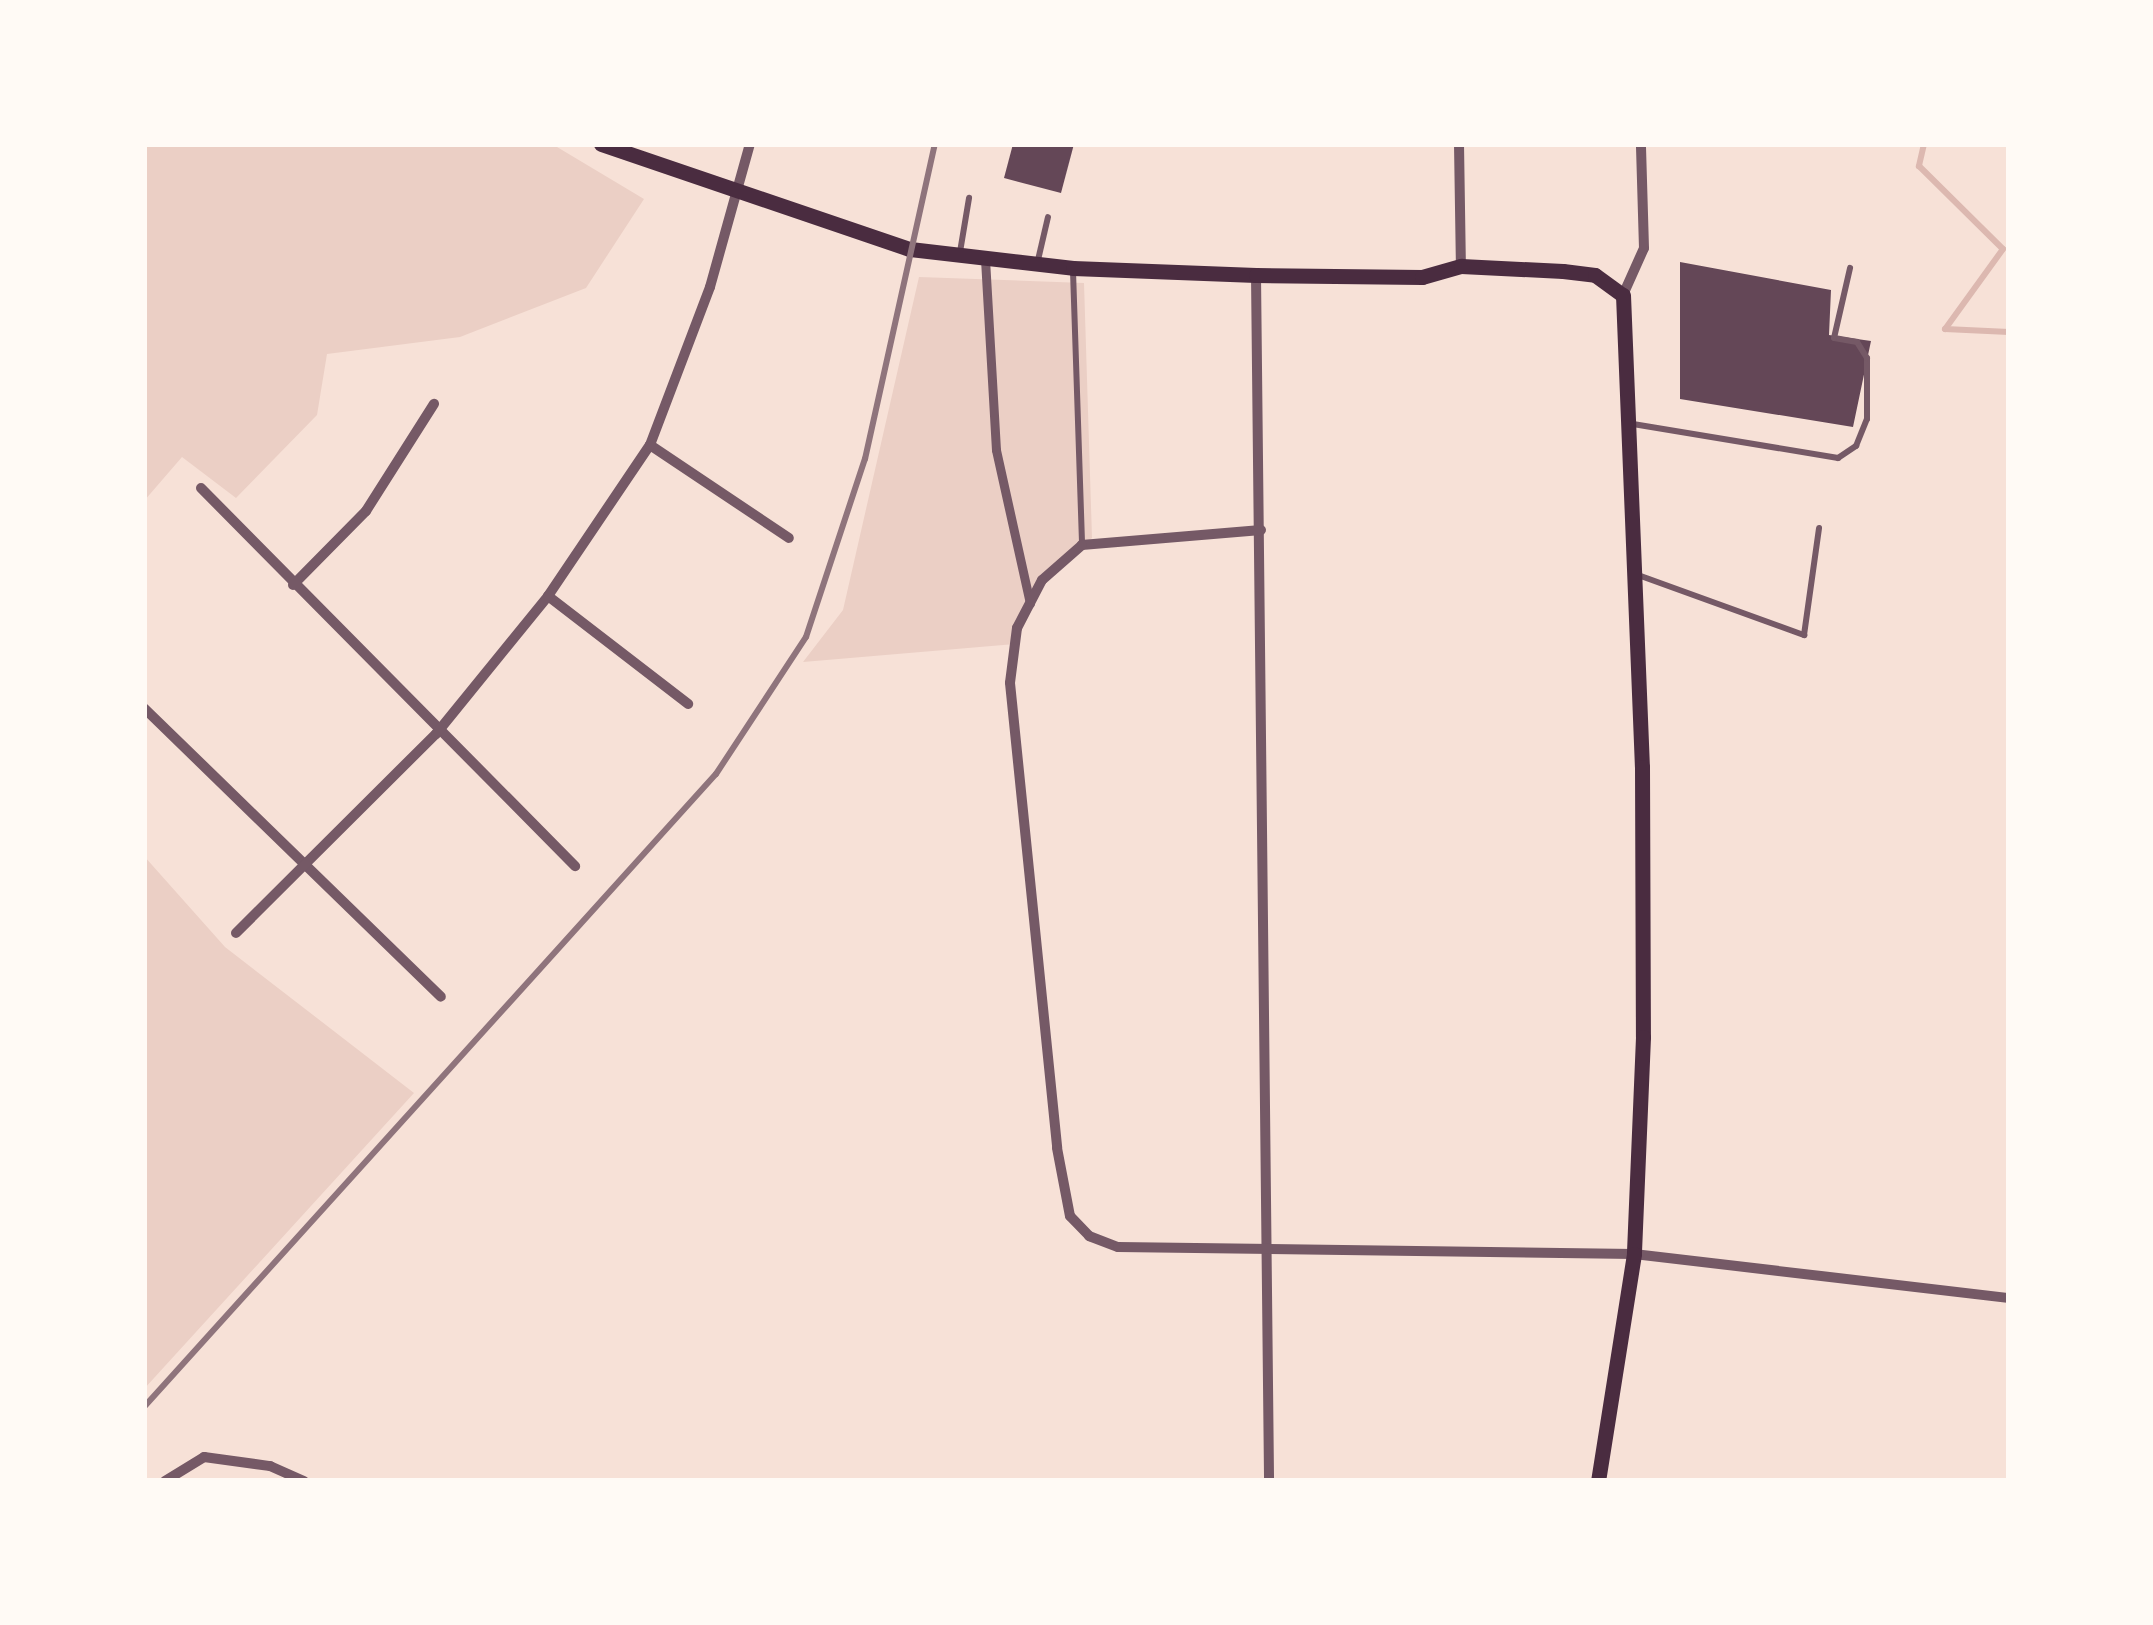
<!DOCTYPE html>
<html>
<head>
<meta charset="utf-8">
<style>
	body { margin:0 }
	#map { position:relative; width:2153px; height:1625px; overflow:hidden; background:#f7e1d7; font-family:"Archivo Narrow",sans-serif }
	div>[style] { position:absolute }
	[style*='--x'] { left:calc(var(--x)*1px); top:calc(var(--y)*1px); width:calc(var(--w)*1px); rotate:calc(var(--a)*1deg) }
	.green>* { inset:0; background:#ebcfc5 }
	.stream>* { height:6px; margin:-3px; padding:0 3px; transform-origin:3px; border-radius:3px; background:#dcb8b0 }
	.building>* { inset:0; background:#644757 }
	.service>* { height:6px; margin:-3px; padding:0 3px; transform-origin:3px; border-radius:3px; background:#755966 }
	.pedestrian>* { height:9px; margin:-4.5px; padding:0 4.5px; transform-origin:4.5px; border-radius:4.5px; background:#755966 }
	.minor>* { height:10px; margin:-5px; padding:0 5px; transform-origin:5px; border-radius:5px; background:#755966 }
	.secondary>* { height:15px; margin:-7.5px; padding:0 7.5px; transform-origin:7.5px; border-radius:7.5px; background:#4a2c40 }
	.rail>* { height:6px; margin:-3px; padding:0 3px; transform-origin:3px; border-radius:3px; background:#8f747c }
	span { translate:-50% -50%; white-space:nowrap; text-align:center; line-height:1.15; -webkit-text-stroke:10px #fffaf5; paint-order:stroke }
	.frame { position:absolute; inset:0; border:147px solid #fffaf5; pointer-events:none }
</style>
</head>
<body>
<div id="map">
	<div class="green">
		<div style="clip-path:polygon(144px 144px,552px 144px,644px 199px,586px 288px,460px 337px,327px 354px,317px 415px,236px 498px,182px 457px,144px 501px)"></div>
		<div style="clip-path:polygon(919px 277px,1084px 283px,1092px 538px,1049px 574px,1015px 644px,803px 662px,843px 610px)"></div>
		<div style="clip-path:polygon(144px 856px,225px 947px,414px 1093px,144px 1389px)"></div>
	</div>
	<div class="stream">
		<div style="--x:1924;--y:144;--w:23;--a:103"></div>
		<div style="--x:1919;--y:166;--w:118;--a:44.7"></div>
		<div style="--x:2003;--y:249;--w:99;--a:125.9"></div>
		<div style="--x:1945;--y:329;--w:64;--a:2.7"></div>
	</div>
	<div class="building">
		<div style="clip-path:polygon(1013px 144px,1074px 144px,1061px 193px,1004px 178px)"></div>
		<div style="clip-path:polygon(1680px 262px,1831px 290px,1829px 335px,1871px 341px,1853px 427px,1680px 399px)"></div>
	</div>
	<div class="service">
		<div style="--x:960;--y:252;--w:55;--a:-80.5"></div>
		<div style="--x:1038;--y:260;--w:44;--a:-76.9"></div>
		<div style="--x:1073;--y:271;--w:274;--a:88.1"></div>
		<div style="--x:1633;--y:424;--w:208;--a:9.4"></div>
		<div style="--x:1838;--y:458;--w:22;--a:-34"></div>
		<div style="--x:1856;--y:446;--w:29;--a:-68"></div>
		<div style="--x:1867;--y:419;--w:61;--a:-90"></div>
		<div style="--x:1867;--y:358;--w:19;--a:-122"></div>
		<div style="--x:1857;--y:342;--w:23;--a:-170"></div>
		<div style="--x:1834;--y:338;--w:72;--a:-77.1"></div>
		<div style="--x:1638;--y:575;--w:177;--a:19.9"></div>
		<div style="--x:1804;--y:635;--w:108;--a:-82"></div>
	</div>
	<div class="pedestrian">
		<div style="--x:985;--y:259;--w:191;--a:86.7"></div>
		<div style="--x:996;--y:450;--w:157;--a:77.5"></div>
	</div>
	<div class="minor">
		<div style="--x:1459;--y:144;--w:122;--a:89.1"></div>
		<div style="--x:1256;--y:275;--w:1206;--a:89.38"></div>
		<div style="--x:1623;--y:295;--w:51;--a:-65.9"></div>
		<div style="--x:1644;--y:248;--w:104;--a:-91.7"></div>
		<div style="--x:650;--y:445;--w:167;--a:33.8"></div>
		<div style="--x:201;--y:488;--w:532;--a:45.3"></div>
		<div style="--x:1261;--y:530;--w:180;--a:175.2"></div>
		<div style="--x:1082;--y:545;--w:53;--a:138.8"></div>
		<div style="--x:1042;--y:580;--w:54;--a:117.5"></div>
		<div style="--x:1017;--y:628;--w:55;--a:97.3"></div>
		<div style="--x:1010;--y:683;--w:467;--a:84.2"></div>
		<div style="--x:1057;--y:1148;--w:69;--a:79.2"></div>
		<div style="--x:1070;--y:1216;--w:28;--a:46"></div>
		<div style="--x:1089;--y:1236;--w:31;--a:21"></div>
		<div style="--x:1118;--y:1247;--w:516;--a:0.78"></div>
		<div style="--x:1634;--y:1254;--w:378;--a:6.7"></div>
		<div style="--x:293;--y:585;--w:104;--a:-45.4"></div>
		<div style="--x:366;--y:511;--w:127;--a:-57.6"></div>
		<div style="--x:548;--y:596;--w:177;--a:37.6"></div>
		<div style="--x:144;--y:708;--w:414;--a:44.2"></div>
		<div style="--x:236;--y:933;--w:282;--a:-44.9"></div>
		<div style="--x:436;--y:734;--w:178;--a:-50.9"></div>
		<div style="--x:548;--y:596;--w:182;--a:-56"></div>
		<div style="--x:650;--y:445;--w:169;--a:-69.2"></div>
		<div style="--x:710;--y:287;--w:148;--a:-74.4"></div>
		<div style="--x:165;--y:1481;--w:46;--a:-31.6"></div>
		<div style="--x:204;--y:1457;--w:67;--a:7.8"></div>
		<div style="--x:270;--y:1466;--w:37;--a:24"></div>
	</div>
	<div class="secondary">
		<div style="--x:601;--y:144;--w:326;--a:18.8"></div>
		<div style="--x:910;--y:249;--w:164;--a:6.6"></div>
		<div style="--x:1073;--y:268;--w:183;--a:2.2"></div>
		<div style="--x:1256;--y:275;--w:166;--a:0.7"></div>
		<div style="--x:1422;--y:277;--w:41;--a:-15.8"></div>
		<div style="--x:1461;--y:266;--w:102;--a:2.8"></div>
		<div style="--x:1563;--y:271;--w:32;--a:7"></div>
		<div style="--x:1595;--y:275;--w:34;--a:36"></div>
		<div style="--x:1623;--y:295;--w:472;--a:87.7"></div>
		<div style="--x:1642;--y:767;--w:270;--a:89.8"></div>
		<div style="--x:1643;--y:1037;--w:217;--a:92.4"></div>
		<div style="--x:1634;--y:1254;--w:230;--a:99"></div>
	</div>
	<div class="rail">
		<div style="--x:144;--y:1407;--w:853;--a:-47.9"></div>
		<div style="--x:716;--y:774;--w:164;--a:-56.7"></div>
		<div style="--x:806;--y:637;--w:188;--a:-71.7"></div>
		<div style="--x:865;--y:459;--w:323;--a:-77.5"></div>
	</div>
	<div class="frame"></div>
</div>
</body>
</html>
